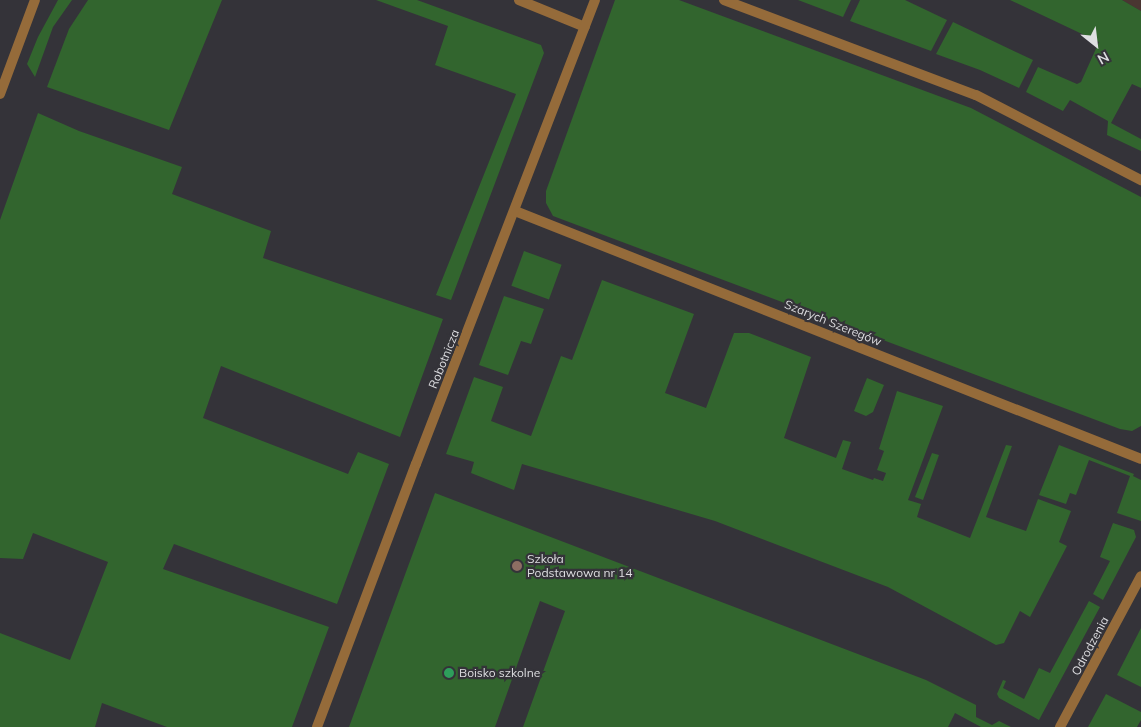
<!DOCTYPE html>
<html>
<head>
<meta charset="utf-8">
<style>
	body { margin:0 }
	#map { position:relative; width:1141px; height:727px; overflow:hidden; background:#343339; font-family:Mulish,sans-serif }
	div>[style] { position:absolute }
	[style*='--x'] { left:calc(var(--x)*1px); top:calc(var(--y)*1px); width:calc(var(--w)*1px); rotate:calc(var(--a)*1deg) }
	.education>* { inset:0; background:#4a3632 }
	.green>* { inset:0; background:#32652e; transform-origin:0 0 }
	.minor>* { height:10px; margin:-5px; padding:0 5px; transform-origin:5px; border-radius:5px; background:#956b3a }
	.tertiary>* { height:10px; margin:-5px; padding:0 5px; transform-origin:5px; border-radius:5px; background:#956b3a }
	.dots>* { width:14px; height:14px; translate:-50% -50%; box-sizing:border-box; border:2px solid #343339; border-radius:50% }
	span { translate:-50% -50%; white-space:nowrap; text-align:center; line-height:1.15; -webkit-text-stroke:4.5px #343339; paint-order:stroke }
	.street-label { font-size:12px; color:#dedee1 }
	.poi-label { font-size:12px; color:#dedee1 }
	.left { translate:0 -50%; text-align:left }
	.north { position:absolute; left:1071px; top:20px; width:50px; height:50px; -webkit-text-stroke:4px #343339; paint-order:stroke; rotate:151deg; font-size:14px; font-weight:700; line-height:20px; text-align:center; color:#dedee1 }
	.north::after { content:''; display:block; margin:auto; width:18px; height:22px; background:#dedee1; clip-path:polygon(50% 0,100% 100%,50% 72%,0 100%) }
</style>
</head>
<body>
<div id="map">
	<div class="education">
		<div style="clip-path:polygon(1122px 0,1141px 0,1141px 11px,1139px 10px)"></div>
	</div>
	<div class="green">
		<div style="clip-path:polygon(58px 0,72px 0,53px 27px,35px 77px,27px 64px,38px 37px)"></div>
		<div style="clip-path:polygon(88px 0,222px 0,169px 130px,47px 87px,69px 29px)"></div>
		<div style="clip-path:polygon(376px 0,417px 0,541px 45px,544px 53px,451px 300px,436px 295px,516px 94px,435px 65px,448px 26px)"></div>
		<div style="clip-path:polygon(615px 0,679px 0,971px 108px,1141px 197px,1141px 426px,1132px 431px,1120px 429px,553px 216px,546px 203px,546px 191px)"></div>
		<div style="clip-path:polygon(798px 0,851px 0,843px 17px)"></div>
		<div style="clip-path:polygon(860px 0,905px 0,947px 20px,931px 51px,850px 21px)"></div>
		<div style="clip-path:polygon(1010px 0,1122px 0,1141px 11px,1141px 88px,1132px 84px,1111px 123px,1141px 139px,1141px 151px,1107px 135px,1108px 121px,1070px 100px,1063px 111px,1026px 92px,1038px 67px,1077px 84px,1081px 82px,1099px 42px)"></div>
		<div style="clip-path:polygon(953px 22px,1033px 60px,1019px 88px,980px 70px,936px 54px)"></div>
		<div style="clip-path:polygon(38px 113px,79px 131px,182px 167px,172px 194px,271px 231px,263px 258px,443px 319px,400px 437px,221px 366px,203px 418px,348px 474px,358px 452px,389px 464px,337px 604px,174px 544px,163px 569px,329px 627px,292px 727px,167px 727px,102px 703px,95px 727px,0 727px,0 633px,70px 660px,108px 562px,33px 533px,23px 559px,0 558px,0 220px)"></div>
		<div style="left:524px;top:251px;width:40px;height:37px;rotate:20deg"></div>
		<div style="clip-path:polygon(602px 280px,694px 314px,665px 393px,706px 408px,734px 333px,749px 333px,811px 357px,784px 438px,836px 458px,843px 440px,851px 442px,842px 469px,873px 480px,874px 478px,883px 481px,886px 473px,877px 470px,884px 451px,879px 449px,897px 391px,943px 406px,908px 500px,921px 504px,917px 517px,970px 538px,1006px 445px,1012px 446px,986px 517px,1026px 531px,1038px 499px,1071px 511px,1059px 542px,1067px 546px,1030px 617px,1020px 611px,1004px 643px,996px 645px,888px 587px,715px 521px,522px 464px,514px 490px,471px 473px,474px 462px,446px 454px,474px 377px,503px 387px,491px 421px,531px 436px,561px 356px,572px 360px)"></div>
		<div style="clip-path:polygon(504px 296px,544px 309px,531px 344px,521px 341px,508px 375px,479px 365px)"></div>
		<div style="clip-path:polygon(867px 378px,884px 385px,873px 412px,866px 416px,854px 411px)"></div>
		<div style="clip-path:polygon(1059px 445px,1134px 474px,1133px 476px,1141px 480px,1141px 521px,1117px 513px,1130px 476px,1089px 460px,1076px 495px,1070px 493px,1066px 504px,1039px 495px)"></div>
		<div style="clip-path:polygon(932px 453px,939px 455px,923px 500px,915px 497px)"></div>
		<div style="clip-path:polygon(435px 493px,926px 680px,976px 705px,976px 717px,992px 725px,999px 721px,1011px 727px,981px 727px,955px 713px,948px 727px,523px 727px,565px 611px,540px 601px,495px 727px,349px 727px)"></div>
		<div style="clip-path:polygon(1113px 523px,1134px 530px,1136px 537px,1103px 600px,1093px 594px,1110px 561px,1100px 557px)"></div>
		<div style="clip-path:polygon(1089px 601px,1100px 607px,1039px 720px,999px 698px,997px 694px,1003px 680px,1006px 681px,1003px 688px,1024px 699px,1039px 668px,1050px 673px)"></div>
		<div style="clip-path:polygon(1141px 628px,1141px 687px,1117px 675px)"></div>
		<div style="clip-path:polygon(1106px 694px,1141px 712px,1141px 720px,1137px 727px,1088px 727px)"></div>
	</div>
	<div class="minor">
		<div style="--x:519;--y:0;--w:71;--a:22.2"></div>
		<div style="--x:724;--y:0;--w:269;--a:20.7"></div>
		<div style="--x:976;--y:95;--w:186;--a:27.3"></div>
		<div style="--x:515;--y:211;--w:673;--a:21.61"></div>
		<div style="--x:317;--y:727;--w:281;--a:-69.4"></div>
		<div style="--x:416;--y:464;--w:497;--a:-68.9"></div>
		<div style="--x:1060;--y:727;--w:171;--a:-61.8"></div>
	</div>
	<div class="tertiary">
		<div style="--x:0;--y:94;--w:100;--a:-69.6"></div>
	</div>
	<div class="dots">
		<div style="left:517px;top:566px;background:#8d6e63"></div>
		<div style="left:449px;top:673px;background:#2e9e5b"></div>
	</div>
	<div class="street-label">
		<span style="left:833px;top:323px;rotate:22deg">Szarych Szeregów</span>
		<span style="left:444px;top:359px;rotate:-68deg">Robotnicza</span>
		<span style="left:1090px;top:646px;rotate:-62deg">Odrodzenia</span>
	</div>
	<div class="poi-label">
		<span class="left" style="left:527px;top:566px">Szkoła<br>Podstawowa nr 14</span>
		<span class="left" style="left:459px;top:673px">Boisko szkolne</span>
	</div>
	<div class="north">N</div>
</div>
</body>
</html>
